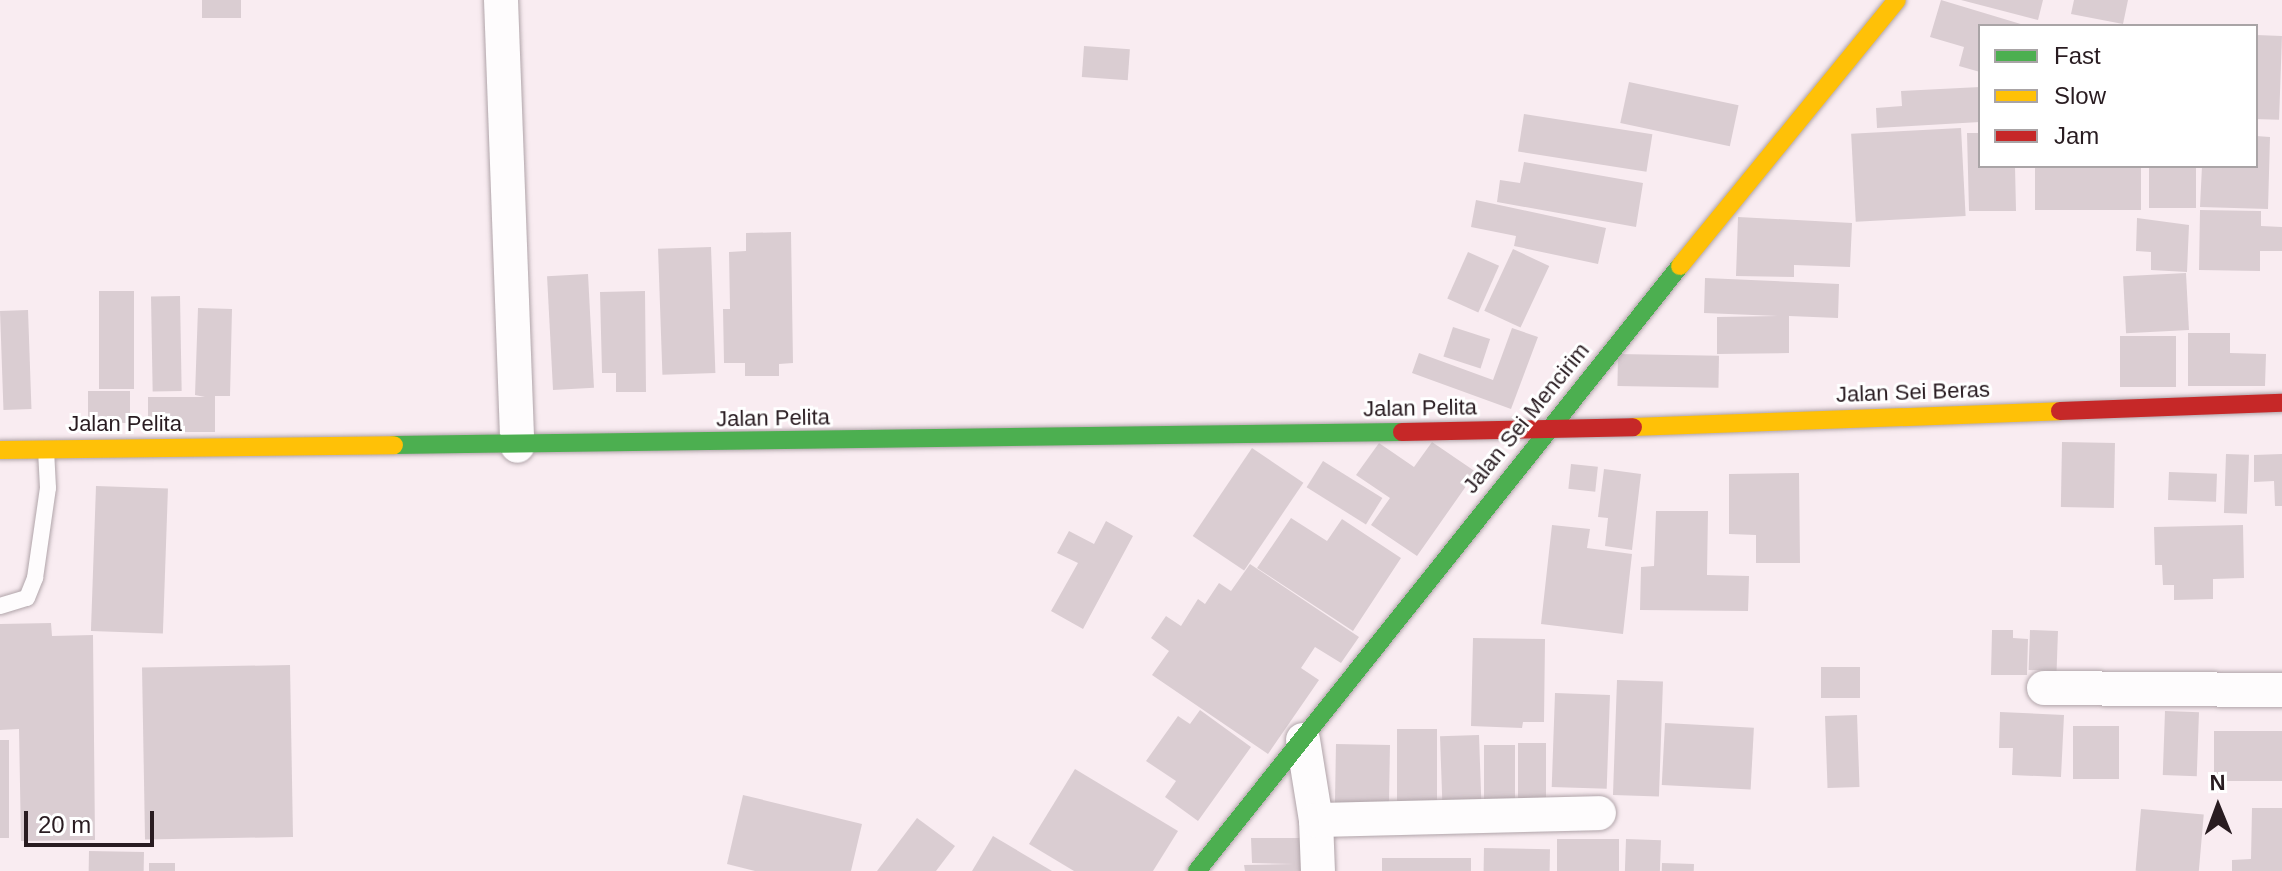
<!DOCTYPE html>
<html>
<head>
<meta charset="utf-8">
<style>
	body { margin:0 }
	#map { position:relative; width:2282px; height:871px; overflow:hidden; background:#f9ecf1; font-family:Helvetica,sans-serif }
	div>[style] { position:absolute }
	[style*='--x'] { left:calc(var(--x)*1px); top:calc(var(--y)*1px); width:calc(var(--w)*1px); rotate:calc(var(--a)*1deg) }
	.building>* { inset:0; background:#dacdd2; transform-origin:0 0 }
	.roads { filter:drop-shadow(0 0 2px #b0a4a9) drop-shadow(0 0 2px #b0a4a9) }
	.lane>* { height:16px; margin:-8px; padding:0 8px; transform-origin:8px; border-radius:8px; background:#fefcfd }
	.street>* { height:34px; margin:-17px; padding:0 17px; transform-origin:17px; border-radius:17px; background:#fefcfd }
	.fast>* { height:18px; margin:-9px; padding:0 9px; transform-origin:9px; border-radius:9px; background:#4caf50 }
	.slow>* { height:18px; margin:-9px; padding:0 9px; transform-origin:9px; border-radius:9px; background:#ffc107 }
	.jam>* { height:18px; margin:-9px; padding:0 9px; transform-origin:9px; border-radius:9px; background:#c62828 }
	span { translate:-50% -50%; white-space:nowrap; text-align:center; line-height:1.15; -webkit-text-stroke:6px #fff; paint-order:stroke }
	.street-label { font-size:22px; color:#291c21 }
	.legend { position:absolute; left:1978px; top:24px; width:280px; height:144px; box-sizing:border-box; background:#fff; border:2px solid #a9a4a6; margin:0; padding:10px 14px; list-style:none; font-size:24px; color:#291c21 }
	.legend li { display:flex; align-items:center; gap:16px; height:40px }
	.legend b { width:40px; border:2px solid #a9a4a6 }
	.north { position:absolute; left:2178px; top:767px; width:80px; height:80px; -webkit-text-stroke:6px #fff; paint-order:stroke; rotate:359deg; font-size:22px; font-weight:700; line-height:32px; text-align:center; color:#291c21 }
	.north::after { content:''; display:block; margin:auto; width:28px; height:36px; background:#291c21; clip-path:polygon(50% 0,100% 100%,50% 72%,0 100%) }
	.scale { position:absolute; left:24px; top:811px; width:130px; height:36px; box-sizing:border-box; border:4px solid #291c21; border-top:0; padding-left:10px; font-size:24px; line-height:28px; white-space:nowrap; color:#291c21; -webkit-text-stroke:6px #fff; paint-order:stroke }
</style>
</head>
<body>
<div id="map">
	<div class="building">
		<div style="left:202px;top:0;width:39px;height:18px"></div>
		<div style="clip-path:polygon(1941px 0,2024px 25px,2024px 26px,1980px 26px,1980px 72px,1959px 66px,1964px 47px,1930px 37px)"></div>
		<div style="clip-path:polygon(1961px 0,2043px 0,2038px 20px)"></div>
		<div style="clip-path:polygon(2074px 0,2128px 0,2123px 24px,2071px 14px)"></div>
		<div style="left:2256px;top:35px;width:26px;height:84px;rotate:2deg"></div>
		<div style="left:1084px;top:46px;width:46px;height:31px;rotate:4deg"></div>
		<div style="left:1629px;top:82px;width:112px;height:42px;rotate:12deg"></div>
		<div style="clip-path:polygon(1980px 87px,1980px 122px,1877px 128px,1876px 108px,1902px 106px,1901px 91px)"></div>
		<div style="left:1524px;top:114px;width:130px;height:38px;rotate:9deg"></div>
		<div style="left:1961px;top:128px;width:88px;height:110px;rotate:87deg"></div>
		<div style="clip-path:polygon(1967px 133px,1980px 133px,1980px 166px,2015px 166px,2016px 211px,1969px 211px)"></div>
		<div style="clip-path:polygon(2256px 136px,2270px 137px,2268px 209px,2200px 207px,2202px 166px,2256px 166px)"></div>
		<div style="clip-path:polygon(1524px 162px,1643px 183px,1636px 227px,1497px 202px,1500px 180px,1520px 183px)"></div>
		<div style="left:2035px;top:166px;width:106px;height:44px"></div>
		<div style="left:2149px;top:166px;width:47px;height:42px"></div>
		<div style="clip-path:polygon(1476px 200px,1606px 228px,1598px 264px,1514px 246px,1516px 236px,1471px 227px)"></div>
		<div style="clip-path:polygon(2200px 210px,2261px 211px,2261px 226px,2282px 227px,2282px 251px,2260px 251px,2260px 271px,2199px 270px)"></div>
		<div style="clip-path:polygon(1738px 217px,1852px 223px,1850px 267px,1794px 265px,1794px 277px,1736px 276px)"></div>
		<div style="clip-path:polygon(2137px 218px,2189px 225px,2187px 272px,2151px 270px,2151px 252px,2136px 251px)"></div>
		<div style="clip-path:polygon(791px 232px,793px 363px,779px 364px,779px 376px,745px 376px,745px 363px,724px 363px,723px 309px,730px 309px,729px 252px,746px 251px,746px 233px)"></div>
		<div style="left:711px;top:247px;width:126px;height:53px;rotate:88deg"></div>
		<div style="left:1513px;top:249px;width:40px;height:68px;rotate:25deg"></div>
		<div style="left:1468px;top:252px;width:34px;height:51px;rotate:24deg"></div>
		<div style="left:2186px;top:273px;width:57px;height:63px;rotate:87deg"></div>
		<div style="left:588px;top:274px;width:114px;height:41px;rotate:87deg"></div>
		<div style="clip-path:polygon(1705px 278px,1839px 284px,1838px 318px,1789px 316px,1789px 353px,1717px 354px,1717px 317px,1778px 316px,1704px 313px)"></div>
		<div style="left:99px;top:291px;width:35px;height:98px"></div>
		<div style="clip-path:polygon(645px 291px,646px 392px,616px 392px,616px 373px,602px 373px,600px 292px)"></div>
		<div style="left:180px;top:296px;width:95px;height:29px;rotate:89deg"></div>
		<div style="clip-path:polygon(198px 308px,232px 309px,230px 396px,215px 396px,215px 432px,148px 432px,148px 397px,205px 397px,195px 395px)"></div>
		<div style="left:28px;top:310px;width:99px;height:28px;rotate:88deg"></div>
		<div style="left:1453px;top:327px;width:39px;height:31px;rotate:18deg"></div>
		<div style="clip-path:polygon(1512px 328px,1538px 337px,1511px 409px,1412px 373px,1419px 353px,1493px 380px)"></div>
		<div style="clip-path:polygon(2188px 333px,2230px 333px,2230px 353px,2266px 354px,2265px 386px,2188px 386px)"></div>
		<div style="left:2176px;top:336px;width:51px;height:56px;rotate:90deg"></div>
		<div style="left:1618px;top:354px;width:101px;height:32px;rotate:1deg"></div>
		<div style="left:130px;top:391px;width:32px;height:42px;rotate:90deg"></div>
		<div style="clip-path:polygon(1432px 442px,1476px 472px,1417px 556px,1371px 525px,1390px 498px,1356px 475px,1379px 443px,1414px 467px)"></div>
		<div style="left:2062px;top:442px;width:53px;height:65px;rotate:1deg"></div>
		<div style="left:1252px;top:448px;width:62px;height:106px;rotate:34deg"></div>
		<div style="left:2226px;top:454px;width:23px;height:59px;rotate:2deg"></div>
		<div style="clip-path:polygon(2282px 454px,2282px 506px,2275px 506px,2274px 481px,2254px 482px,2254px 455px)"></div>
		<div style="left:1323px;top:461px;width:70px;height:31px;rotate:32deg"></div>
		<div style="left:1571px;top:464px;width:27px;height:25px;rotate:6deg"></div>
		<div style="clip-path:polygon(1604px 469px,1641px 474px,1632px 550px,1605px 546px,1608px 518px,1598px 517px)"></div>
		<div style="left:2169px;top:472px;width:48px;height:28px;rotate:2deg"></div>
		<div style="clip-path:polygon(1799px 473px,1800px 563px,1756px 563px,1756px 535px,1729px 534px,1729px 474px)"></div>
		<div style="left:96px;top:486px;width:72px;height:145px;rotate:2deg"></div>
		<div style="clip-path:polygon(1656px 511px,1708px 511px,1707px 575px,1749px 576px,1748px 611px,1640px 610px,1641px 567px,1654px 566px)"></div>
		<div style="clip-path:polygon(1291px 518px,1327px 541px,1342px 519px,1401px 558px,1353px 631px,1257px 568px)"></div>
		<div style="clip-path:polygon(1106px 521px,1133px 536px,1083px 629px,1051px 611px,1078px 563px,1057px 553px,1069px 531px,1094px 544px)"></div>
		<div style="clip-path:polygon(1552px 525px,1590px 529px,1587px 548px,1632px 554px,1623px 634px,1541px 624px)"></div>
		<div style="clip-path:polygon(2243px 525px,2244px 578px,2213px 579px,2213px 599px,2174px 600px,2174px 585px,2163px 585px,2162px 565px,2155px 565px,2154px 527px)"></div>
		<div style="clip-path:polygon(1250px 564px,1359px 637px,1341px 663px,1315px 647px,1301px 668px,1319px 680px,1268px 754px,1152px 675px,1169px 651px,1151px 638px,1166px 616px,1181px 626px,1198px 599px,1205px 604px,1219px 583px,1231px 591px)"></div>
		<div style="clip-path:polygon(51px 623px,52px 636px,93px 635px,95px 840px,21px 841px,19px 729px,0 730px,0 624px)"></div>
		<div style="clip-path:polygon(1992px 630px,2013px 630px,2013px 638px,2028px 639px,2027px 675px,1991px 675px)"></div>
		<div style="left:2030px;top:630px;width:28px;height:40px;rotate:2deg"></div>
		<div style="clip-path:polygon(1473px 638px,1545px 639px,1544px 722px,1523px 722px,1522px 728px,1471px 726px)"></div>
		<div style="left:290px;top:665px;width:172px;height:148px;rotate:89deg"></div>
		<div style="left:1821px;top:667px;width:39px;height:31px"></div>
		<div style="left:1617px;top:680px;width:46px;height:115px;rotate:2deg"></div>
		<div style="left:1555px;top:693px;width:55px;height:94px;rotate:2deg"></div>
		<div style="clip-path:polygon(1200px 710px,1251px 747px,1198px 821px,1165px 797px,1176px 781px,1146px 761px,1178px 716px,1190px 724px)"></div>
		<div style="left:2165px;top:711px;width:34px;height:64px;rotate:2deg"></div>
		<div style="clip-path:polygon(2000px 712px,2064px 715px,2061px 777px,2012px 775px,2013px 748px,1999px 748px)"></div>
		<div style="left:1857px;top:715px;width:72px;height:32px;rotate:88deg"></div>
		<div style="left:1665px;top:723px;width:89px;height:62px;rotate:3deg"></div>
		<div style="left:2073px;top:726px;width:46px;height:53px"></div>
		<div style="left:1397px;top:729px;width:40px;height:74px"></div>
		<div style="left:2282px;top:731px;width:50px;height:68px;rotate:90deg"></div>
		<div style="left:1479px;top:735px;width:75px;height:39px;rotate:88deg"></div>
		<div style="left:0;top:740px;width:9px;height:98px"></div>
		<div style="left:1518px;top:743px;width:28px;height:62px"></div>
		<div style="left:1336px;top:744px;width:54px;height:65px;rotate:1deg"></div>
		<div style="left:1484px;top:745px;width:31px;height:58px"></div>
		<div style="clip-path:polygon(1075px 769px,1178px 831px,1153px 871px,1074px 871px,1029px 844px)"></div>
		<div style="clip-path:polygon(743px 795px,862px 824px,851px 871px,755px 871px,727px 864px)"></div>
		<div style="clip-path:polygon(2252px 808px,2282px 808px,2282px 871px,2232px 871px,2232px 860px,2251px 859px)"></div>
		<div style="left:2141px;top:809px;width:63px;height:62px;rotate:5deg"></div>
		<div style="clip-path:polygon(917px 818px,955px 846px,936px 871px,877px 871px)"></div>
		<div style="clip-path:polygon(993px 836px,1052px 871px,972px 871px)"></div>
		<div style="clip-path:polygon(1251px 838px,1306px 838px,1308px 871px,1245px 871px,1244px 865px,1294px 864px,1252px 863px)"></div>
		<div style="left:1557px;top:839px;width:62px;height:32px"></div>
		<div style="left:1626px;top:839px;width:35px;height:32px;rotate:2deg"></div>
		<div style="left:1484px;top:848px;width:66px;height:23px;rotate:1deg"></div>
		<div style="left:89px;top:851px;width:55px;height:20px;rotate:1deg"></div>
		<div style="left:1471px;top:858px;width:13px;height:89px;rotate:90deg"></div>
		<div style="left:149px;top:863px;width:26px;height:8px"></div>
		<div style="left:1662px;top:863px;width:32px;height:8px;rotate:2deg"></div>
	</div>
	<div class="roads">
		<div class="lane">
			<div style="--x:0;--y:606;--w:28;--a:-17"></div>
			<div style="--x:27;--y:598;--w:22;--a:-68"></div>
			<div style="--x:35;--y:578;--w:91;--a:-81.8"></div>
			<div style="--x:48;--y:488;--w:38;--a:-93"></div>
		</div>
		<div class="street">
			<div style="--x:501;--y:0;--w:446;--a:87.9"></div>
			<div style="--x:2044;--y:688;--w:238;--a:0.5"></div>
			<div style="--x:1303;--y:740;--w:81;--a:80.8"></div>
			<div style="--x:1316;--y:820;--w:51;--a:87.8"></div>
			<div style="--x:1316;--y:820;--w:283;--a:-1.4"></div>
		</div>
		<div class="fast">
			<div style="--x:394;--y:445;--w:1008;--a:-0.74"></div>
			<div style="--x:1197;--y:871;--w:774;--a:-51.4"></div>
		</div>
		<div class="slow">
			<div style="--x:1680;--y:266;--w:343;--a:-50.8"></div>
			<div style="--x:1633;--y:427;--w:427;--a:-2.1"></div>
			<div style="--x:0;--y:450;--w:394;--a:-0.7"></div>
		</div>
		<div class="jam">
			<div style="--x:2060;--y:411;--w:222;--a:-2.1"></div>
			<div style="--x:1402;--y:432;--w:231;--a:-1.2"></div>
		</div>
	</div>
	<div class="street-label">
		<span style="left:1913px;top:392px;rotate:-2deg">Jalan Sei Beras</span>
		<span style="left:1420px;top:408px;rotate:-1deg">Jalan Pelita</span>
		<span style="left:773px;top:418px;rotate:-1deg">Jalan Pelita</span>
		<span style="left:1526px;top:418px;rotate:-51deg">Jalan Sei Mencirim</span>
		<span style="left:125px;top:424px">Jalan Pelita</span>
	</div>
	<ul class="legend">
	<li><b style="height:10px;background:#4caf50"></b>Fast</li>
	<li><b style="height:10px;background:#ffc107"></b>Slow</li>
	<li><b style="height:10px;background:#c62828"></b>Jam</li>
	</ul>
	<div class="north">N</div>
	<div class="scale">20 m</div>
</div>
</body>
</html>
